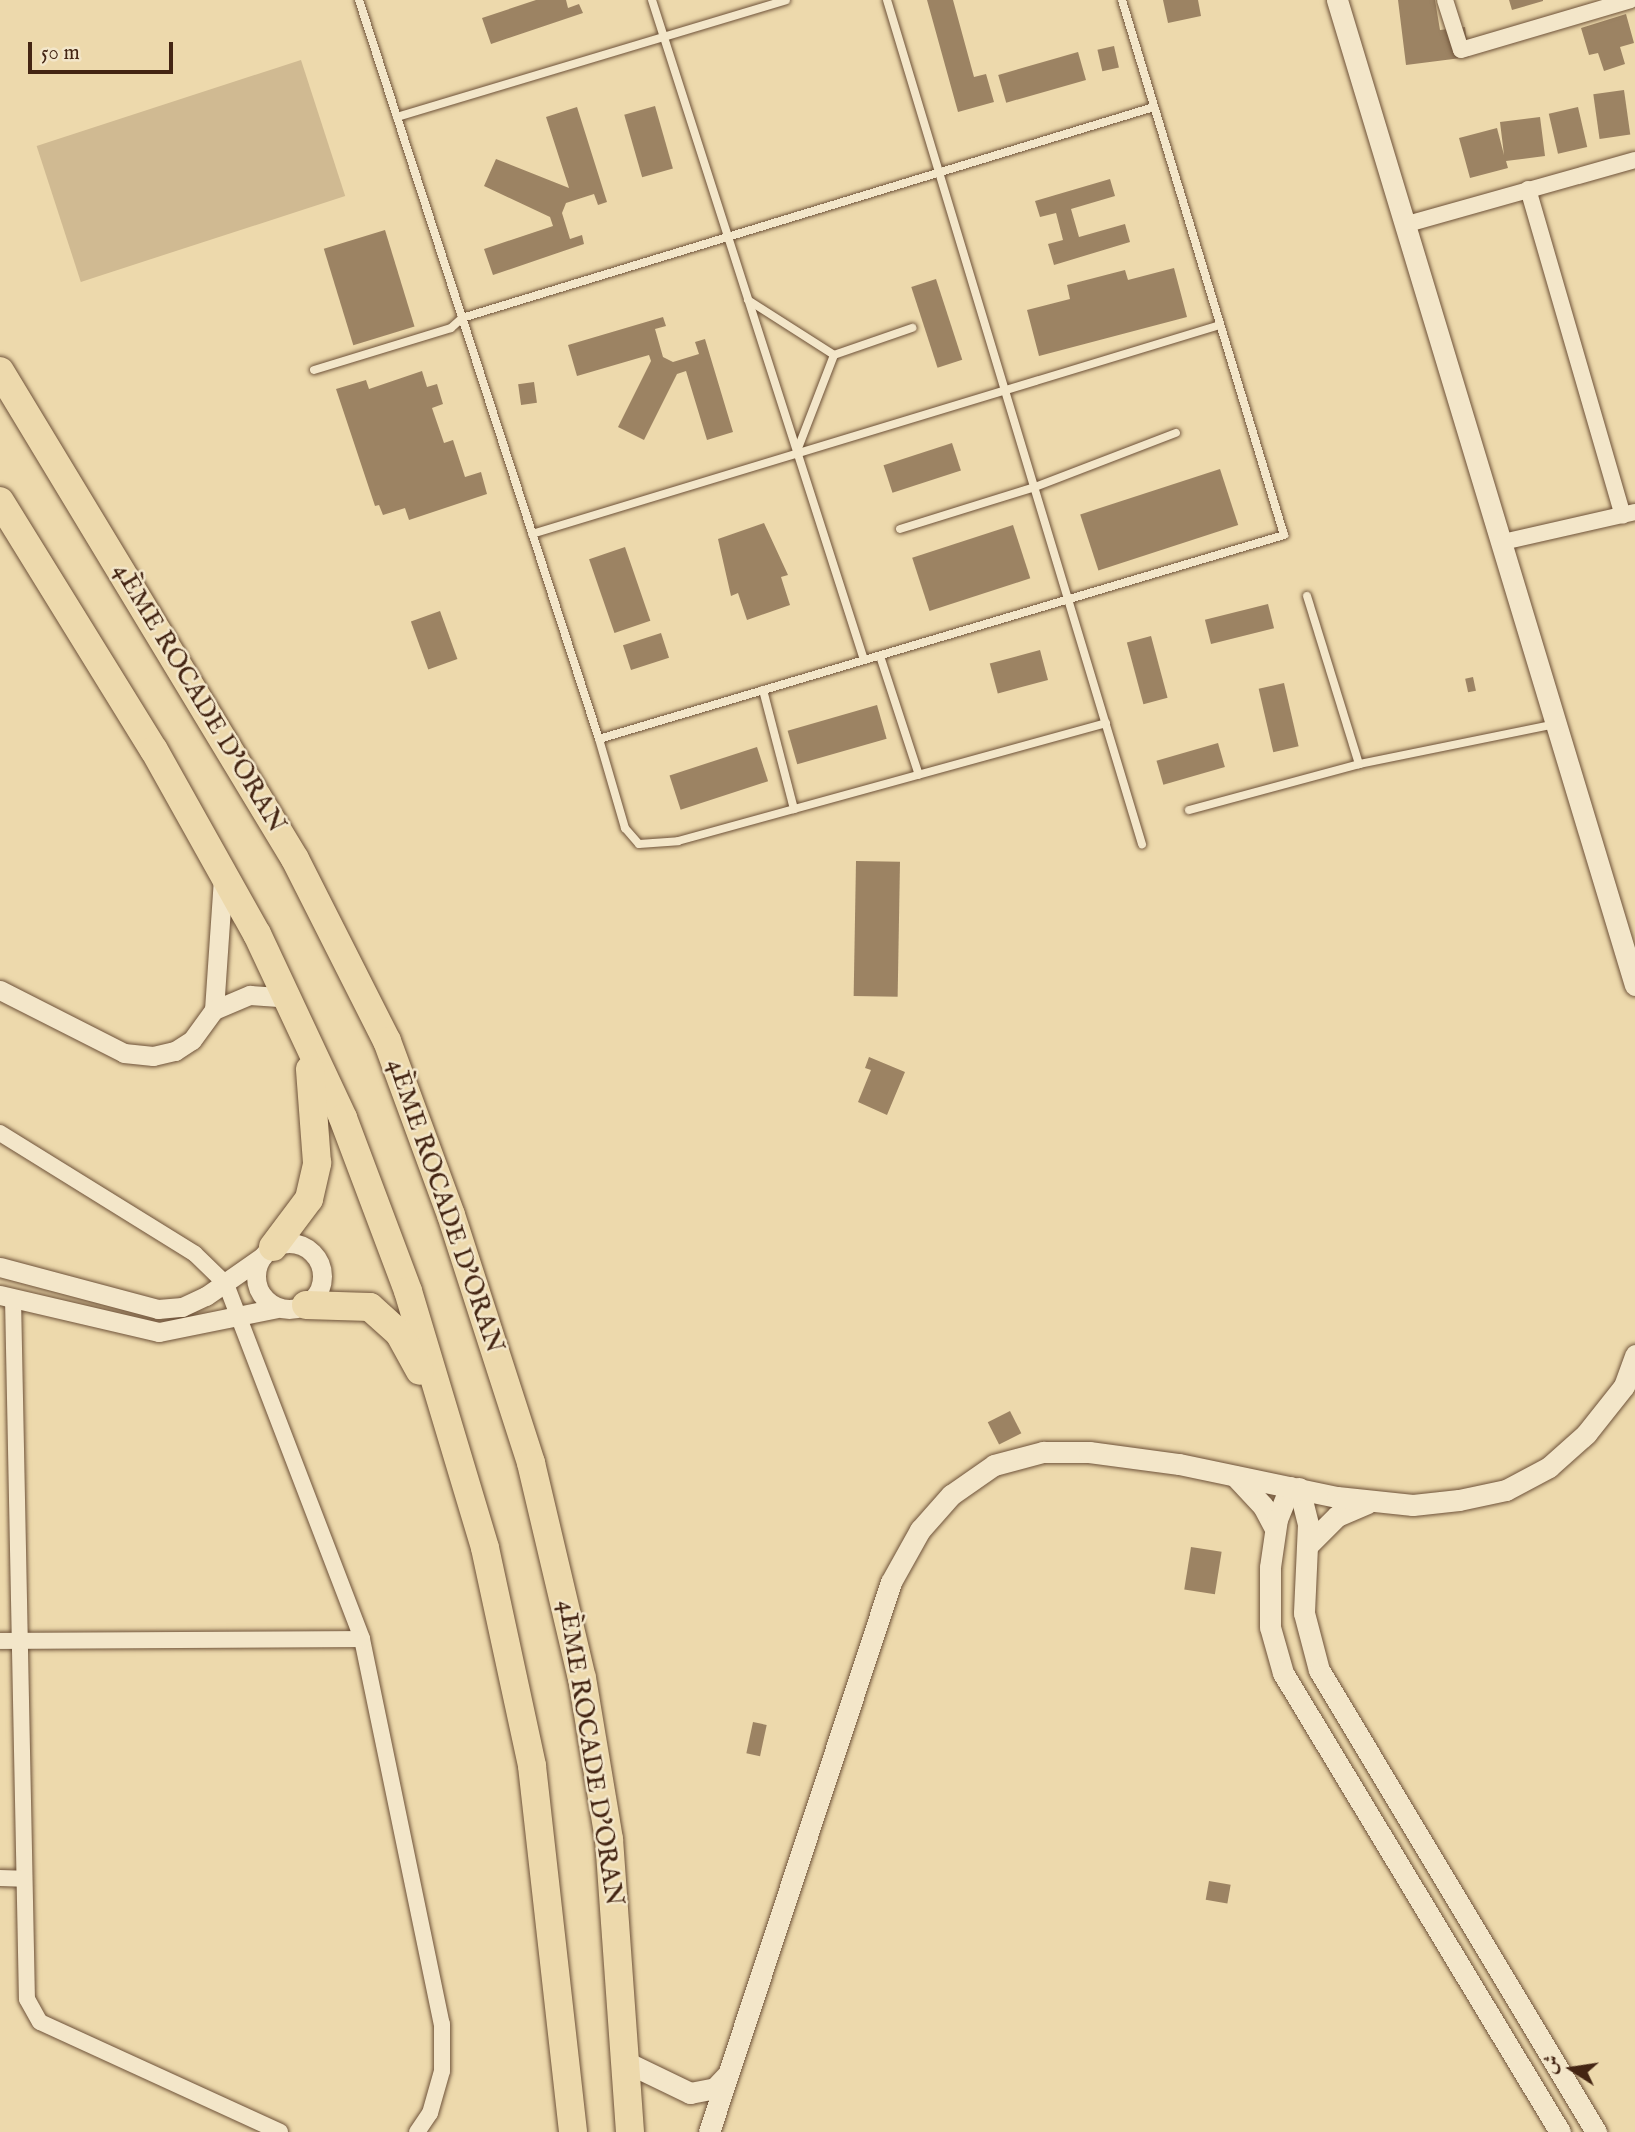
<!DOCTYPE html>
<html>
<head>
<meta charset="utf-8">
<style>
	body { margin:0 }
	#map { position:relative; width:1635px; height:2132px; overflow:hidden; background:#edd9ac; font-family:"IM FELL English",Amiri,serif }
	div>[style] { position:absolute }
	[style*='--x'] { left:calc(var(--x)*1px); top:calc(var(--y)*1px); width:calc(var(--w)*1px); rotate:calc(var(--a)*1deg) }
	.green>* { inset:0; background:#d0ba92; transform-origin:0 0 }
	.building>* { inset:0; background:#9c8363; transform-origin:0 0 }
	.roads { filter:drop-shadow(0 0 2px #6e5239) drop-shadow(0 0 2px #6e5239) }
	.service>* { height:8px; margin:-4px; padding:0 4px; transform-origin:4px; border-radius:4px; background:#f3e6c9 }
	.minor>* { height:16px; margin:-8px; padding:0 8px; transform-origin:8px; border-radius:8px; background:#f3e6c9 }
	.tertiary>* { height:19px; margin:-9.5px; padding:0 9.5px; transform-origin:9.5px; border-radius:9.5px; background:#f3e6c9 }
	.tertiary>.ring { margin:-9.5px; padding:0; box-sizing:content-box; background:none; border:19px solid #f3e6c9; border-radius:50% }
	.secondary>* { height:21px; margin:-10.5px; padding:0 10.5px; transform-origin:10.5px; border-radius:10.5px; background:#f3e6c9 }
	.motorway>* { height:28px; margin:-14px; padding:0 14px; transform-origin:14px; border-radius:14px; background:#edd9ac }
	span { translate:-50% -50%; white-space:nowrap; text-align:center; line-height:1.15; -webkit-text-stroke:5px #f3e6c9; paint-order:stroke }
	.street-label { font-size:26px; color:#442513 }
	.north { position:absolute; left:1537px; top:2034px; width:70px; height:70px; -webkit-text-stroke:5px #f3e6c9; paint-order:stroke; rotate:282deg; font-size:19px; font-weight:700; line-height:28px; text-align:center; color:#442513 }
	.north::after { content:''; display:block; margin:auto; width:24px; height:32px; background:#442513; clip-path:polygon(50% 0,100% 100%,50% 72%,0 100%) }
	.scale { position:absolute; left:28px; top:42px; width:145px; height:32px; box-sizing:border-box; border:4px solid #442513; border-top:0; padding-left:9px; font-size:21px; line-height:24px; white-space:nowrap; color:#442513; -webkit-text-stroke:5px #f3e6c9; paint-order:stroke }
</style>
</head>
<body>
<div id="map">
	<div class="green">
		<div style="left:301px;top:60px;width:143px;height:278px;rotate:72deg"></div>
	</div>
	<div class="building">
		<div style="clip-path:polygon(536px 0,566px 0,568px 8px,579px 4px,583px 13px,491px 44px,482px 18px)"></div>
		<div style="clip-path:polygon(927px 0,953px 0,974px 77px,986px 74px,994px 102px,958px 112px)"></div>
		<div style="clip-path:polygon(1163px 0,1198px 0,1201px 16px,1168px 23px)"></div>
		<div style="clip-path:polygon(1398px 0,1435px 0,1440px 30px,1465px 27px,1469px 57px,1406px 65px)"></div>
		<div style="clip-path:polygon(1509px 0,1543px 0,1543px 1px,1512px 10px)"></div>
		<div style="clip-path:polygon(1626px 14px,1634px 43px,1620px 47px,1625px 64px,1604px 71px,1598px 53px,1589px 55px,1581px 28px)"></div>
		<div style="left:1114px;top:46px;width:22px;height:17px;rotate:77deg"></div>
		<div style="left:1078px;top:52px;width:29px;height:83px;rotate:74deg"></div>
		<div style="left:1624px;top:90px;width:45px;height:31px;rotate:82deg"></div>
		<div style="left:655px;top:106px;width:65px;height:32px;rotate:74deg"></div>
		<div style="clip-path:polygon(577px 107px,607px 202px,598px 205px,594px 194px,566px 203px,562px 213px,570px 239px,582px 235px,584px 244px,493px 275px,484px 249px,553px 226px,550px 217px,484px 186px,496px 159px,569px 188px,546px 117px)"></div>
		<div style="left:1578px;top:107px;width:41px;height:30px;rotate:77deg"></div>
		<div style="clip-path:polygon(1540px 117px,1545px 156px,1506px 161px,1508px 168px,1470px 178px,1459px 138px,1497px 128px,1504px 155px,1500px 122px)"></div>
		<div style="clip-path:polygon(1110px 179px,1115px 196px,1071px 209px,1079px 237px,1125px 224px,1130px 242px,1054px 265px,1048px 244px,1063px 240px,1056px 213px,1040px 217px,1035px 201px)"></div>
		<div style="left:385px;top:230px;width:101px;height:64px;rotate:73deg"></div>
		<div style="clip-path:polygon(1174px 268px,1187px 317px,1039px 356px,1027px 310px,1070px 299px,1067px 285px,1125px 270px,1128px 280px)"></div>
		<div style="left:936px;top:279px;width:85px;height:26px;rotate:72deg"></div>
		<div style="clip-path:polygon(663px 317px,666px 326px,655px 329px,663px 357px,673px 362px,699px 354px,695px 342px,705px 339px,733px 432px,707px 440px,686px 371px,677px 374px,644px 440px,618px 427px,651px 361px,649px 355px,577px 376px,568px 345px)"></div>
		<div style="clip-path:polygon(422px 371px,427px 387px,437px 384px,443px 404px,432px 408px,444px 443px,453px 440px,465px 477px,481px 472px,487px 494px,409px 520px,405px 508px,383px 515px,379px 505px,375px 506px,336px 389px,366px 380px,369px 389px)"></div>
		<div style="left:534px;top:382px;width:21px;height:16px;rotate:82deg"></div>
		<div style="left:952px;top:443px;width:29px;height:72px;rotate:72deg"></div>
		<div style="left:1220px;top:469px;width:59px;height:147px;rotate:72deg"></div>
		<div style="clip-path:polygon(764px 523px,788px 575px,781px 577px,790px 605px,747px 620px,738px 593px,731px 596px,718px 539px)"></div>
		<div style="left:1013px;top:525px;width:56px;height:106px;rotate:72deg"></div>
		<div style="left:625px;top:547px;width:78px;height:38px;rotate:71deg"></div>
		<div style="left:1268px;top:604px;width:25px;height:65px;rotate:76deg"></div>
		<div style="left:440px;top:611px;width:51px;height:31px;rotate:70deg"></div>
		<div style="left:661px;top:633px;width:26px;height:40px;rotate:72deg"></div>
		<div style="left:1151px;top:636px;width:64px;height:25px;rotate:75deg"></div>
		<div style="left:1040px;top:650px;width:31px;height:52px;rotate:75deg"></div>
		<div style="left:1473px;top:677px;width:14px;height:8px;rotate:78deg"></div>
		<div style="left:1284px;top:683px;width:65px;height:26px;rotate:77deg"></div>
		<div style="left:877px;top:705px;width:35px;height:93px;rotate:74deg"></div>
		<div style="left:1218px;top:743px;width:25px;height:64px;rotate:74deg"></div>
		<div style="left:757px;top:747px;width:36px;height:92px;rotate:72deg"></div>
		<div style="left:856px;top:861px;width:44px;height:135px;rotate:1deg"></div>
		<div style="clip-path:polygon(869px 1057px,905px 1072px,887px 1115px,858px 1102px,871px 1070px,865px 1068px)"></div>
		<div style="left:1010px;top:1411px;width:25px;height:25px;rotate:63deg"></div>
		<div style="left:1191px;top:1547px;width:31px;height:43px;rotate:9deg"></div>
		<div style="left:753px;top:1722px;width:14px;height:32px;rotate:12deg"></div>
		<div style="left:1209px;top:1881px;width:22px;height:19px;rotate:10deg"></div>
	</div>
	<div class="roads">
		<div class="service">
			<div style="--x:359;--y:0;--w:777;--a:72.01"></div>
			<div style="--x:599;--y:739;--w:715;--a:-16.58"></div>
			<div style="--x:1284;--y:535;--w:559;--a:-106.85"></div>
			<div style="--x:652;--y:0;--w:693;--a:72.19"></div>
			<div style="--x:887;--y:0;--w:882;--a:73.19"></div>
			<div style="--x:397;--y:117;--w:406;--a:-16.7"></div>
			<div style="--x:748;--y:300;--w:102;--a:32.6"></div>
			<div style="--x:834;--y:355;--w:103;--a:111.1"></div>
			<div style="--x:834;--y:355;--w:83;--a:-19.1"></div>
			<div style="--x:314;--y:370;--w:143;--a:-17"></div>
			<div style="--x:451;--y:328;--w:15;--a:-42"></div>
			<div style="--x:462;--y:318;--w:723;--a:-16.96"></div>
			<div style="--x:900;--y:529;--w:141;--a:-17.3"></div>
			<div style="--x:1035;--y:487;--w:151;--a:-21"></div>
			<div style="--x:532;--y:534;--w:719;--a:-16.9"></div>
			<div style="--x:1307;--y:596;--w:176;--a:72.8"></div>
			<div style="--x:880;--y:656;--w:125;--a:71.9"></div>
			<div style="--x:763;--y:690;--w:123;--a:75.4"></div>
			<div style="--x:599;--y:739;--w:93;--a:73.7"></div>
			<div style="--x:625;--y:828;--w:21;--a:49"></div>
			<div style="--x:639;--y:844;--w:39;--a:-4"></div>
			<div style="--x:678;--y:841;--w:444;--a:-15.4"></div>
			<div style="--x:1189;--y:810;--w:176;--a:-15.1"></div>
			<div style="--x:1359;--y:764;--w:200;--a:-11.5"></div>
		</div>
		<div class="minor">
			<div style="--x:1445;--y:0;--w:52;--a:72.3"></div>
			<div style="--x:1461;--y:50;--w:177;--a:-16.4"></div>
			<div style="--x:1528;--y:189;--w:340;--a:73.8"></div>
			<div style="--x:1404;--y:225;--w:240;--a:-15.7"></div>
			<div style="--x:1503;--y:542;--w:135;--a:-12.8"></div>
			<div style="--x:0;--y:1133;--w:229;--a:31.8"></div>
			<div style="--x:195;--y:1254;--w:43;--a:44.1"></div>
			<div style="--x:226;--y:1284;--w:380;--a:69"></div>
			<div style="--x:362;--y:1639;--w:393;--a:78.3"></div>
			<div style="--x:442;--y:2024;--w:47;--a:90"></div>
			<div style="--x:442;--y:2071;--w:44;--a:105.9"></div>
			<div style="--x:430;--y:2113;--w:23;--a:124"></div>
			<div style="--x:13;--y:1298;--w:701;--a:88.86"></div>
			<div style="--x:27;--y:1999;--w:26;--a:61"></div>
			<div style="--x:40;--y:2022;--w:264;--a:24.6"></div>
			<div style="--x:0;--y:1641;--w:362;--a:-0.3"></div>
			<div style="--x:0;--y:1878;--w:23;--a:2"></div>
		</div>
		<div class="tertiary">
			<div style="--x:0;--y:990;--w:139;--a:26.9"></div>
			<div style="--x:124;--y:1053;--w:29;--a:6"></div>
			<div style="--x:153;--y:1056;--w:23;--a:-13"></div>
			<div style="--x:175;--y:1051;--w:20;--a:-33"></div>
			<div style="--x:192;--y:1040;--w:37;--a:-54"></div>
			<div style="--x:214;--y:1010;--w:131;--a:-86.1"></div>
			<div style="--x:214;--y:1010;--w:39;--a:-23"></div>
			<div style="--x:250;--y:995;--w:39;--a:4"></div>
			<div class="ring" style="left:256px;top:1243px;width:47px;height:47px"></div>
			<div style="--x:0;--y:1267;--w:163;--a:14.9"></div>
			<div style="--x:158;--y:1309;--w:24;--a:-5"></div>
			<div style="--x:182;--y:1307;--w:26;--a:-25"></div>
			<div style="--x:206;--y:1296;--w:68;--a:-34.9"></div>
			<div style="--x:0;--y:1295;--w:163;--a:13.1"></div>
			<div style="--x:159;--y:1332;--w:120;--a:-11.5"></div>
		</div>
		<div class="secondary">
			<div style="--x:1337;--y:0;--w:1029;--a:73.17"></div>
			<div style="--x:1235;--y:1476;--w:41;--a:47"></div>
			<div style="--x:1263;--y:1506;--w:26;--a:62"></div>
			<div style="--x:1290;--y:1487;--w:35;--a:112"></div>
			<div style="--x:1277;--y:1519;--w:49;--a:98.3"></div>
			<div style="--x:1270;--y:1567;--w:60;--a:90"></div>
			<div style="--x:1270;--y:1627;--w:48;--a:74.2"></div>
			<div style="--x:1283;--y:1673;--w:536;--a:58.89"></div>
			<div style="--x:1299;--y:1488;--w:37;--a:76"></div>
			<div style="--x:1308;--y:1524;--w:89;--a:92.6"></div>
			<div style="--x:1304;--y:1613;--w:59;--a:75.3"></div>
			<div style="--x:1319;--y:1670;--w:539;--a:59.05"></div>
			<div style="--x:1308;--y:1545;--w:41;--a:-45"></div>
			<div style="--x:1337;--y:1516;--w:33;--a:-23"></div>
			<div style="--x:628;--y:2063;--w:69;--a:25.8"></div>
			<div style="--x:690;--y:2093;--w:25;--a:-11"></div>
			<div style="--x:715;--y:2088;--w:18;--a:-47"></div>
			<div style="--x:709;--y:2132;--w:579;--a:-71.69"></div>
			<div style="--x:891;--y:1582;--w:60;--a:-60.9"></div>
			<div style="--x:920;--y:1530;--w:47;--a:-48.5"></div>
			<div style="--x:951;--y:1495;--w:52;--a:-34.9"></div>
			<div style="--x:994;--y:1465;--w:51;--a:-14.9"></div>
			<div style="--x:1043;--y:1452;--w:46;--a:0"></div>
			<div style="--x:1089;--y:1452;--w:91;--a:7.6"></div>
			<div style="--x:1179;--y:1464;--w:161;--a:11.8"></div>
			<div style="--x:1337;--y:1497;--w:76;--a:6"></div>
			<div style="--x:1413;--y:1505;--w:46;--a:-6.2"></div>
			<div style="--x:1459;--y:1500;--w:48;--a:-12"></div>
			<div style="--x:1506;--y:1490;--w:49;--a:-28.1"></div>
			<div style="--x:1549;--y:1467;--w:50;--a:-41.7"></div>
			<div style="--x:1586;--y:1434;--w:61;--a:-51.6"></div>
			<div style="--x:1624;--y:1386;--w:33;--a:-70"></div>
		</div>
		<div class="motorway">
			<div style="--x:0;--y:371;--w:570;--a:58.85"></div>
			<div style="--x:295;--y:859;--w:204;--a:63.2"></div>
			<div style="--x:387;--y:1041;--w:185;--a:69.8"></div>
			<div style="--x:451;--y:1215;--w:261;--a:72.1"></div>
			<div style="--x:531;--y:1463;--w:221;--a:76.7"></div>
			<div style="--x:582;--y:1678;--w:163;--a:80.5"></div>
			<div style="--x:609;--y:1839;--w:294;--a:85.9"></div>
			<div style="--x:0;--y:501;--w:293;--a:58.3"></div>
			<div style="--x:154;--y:750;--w:211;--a:60.8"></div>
			<div style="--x:257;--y:934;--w:203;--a:64.9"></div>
			<div style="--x:343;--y:1118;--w:185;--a:69.4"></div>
			<div style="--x:408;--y:1291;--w:268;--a:73.3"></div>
			<div style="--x:485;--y:1548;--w:223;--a:77.8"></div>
			<div style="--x:532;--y:1766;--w:368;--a:83.6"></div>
			<div style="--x:273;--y:1247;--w:60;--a:-53.1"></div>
			<div style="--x:309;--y:1199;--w:37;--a:-77"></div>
			<div style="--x:317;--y:1163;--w:94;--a:-94.3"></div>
			<div style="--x:306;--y:1305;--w:64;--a:1.8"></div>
			<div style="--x:370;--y:1307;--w:39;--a:42"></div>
			<div style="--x:399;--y:1333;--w:43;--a:61.1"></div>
		</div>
	</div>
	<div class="street-label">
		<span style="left:199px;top:698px;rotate:59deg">4ÈME ROCADE D'ORAN</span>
		<span style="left:445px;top:1206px;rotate:71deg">4ÈME ROCADE D'ORAN</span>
		<span style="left:590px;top:1753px;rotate:81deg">4ÈME ROCADE D'ORAN</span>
	</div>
	<div class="north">ش</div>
	<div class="scale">50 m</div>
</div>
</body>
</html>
